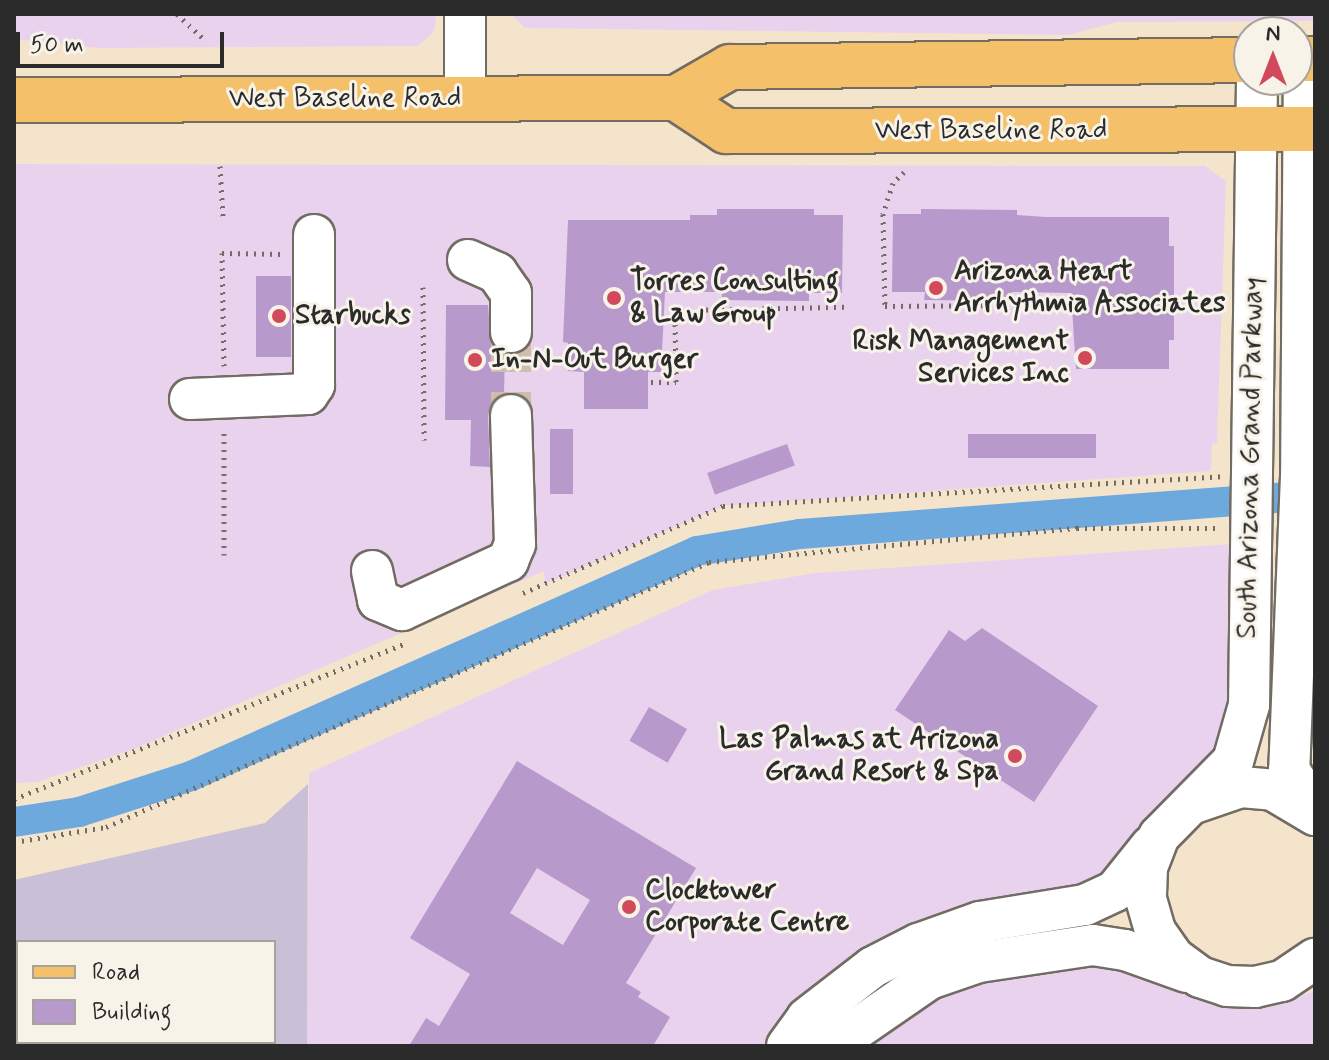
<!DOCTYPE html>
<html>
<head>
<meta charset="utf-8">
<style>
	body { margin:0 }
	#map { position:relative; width:1329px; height:1060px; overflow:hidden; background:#f5e4cc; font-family:Mynerve,sans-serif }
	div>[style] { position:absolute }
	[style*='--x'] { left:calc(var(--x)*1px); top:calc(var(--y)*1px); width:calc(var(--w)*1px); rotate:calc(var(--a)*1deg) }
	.built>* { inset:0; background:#e9d2ee }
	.industrial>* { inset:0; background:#c9bfd7 }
	.canal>* { height:30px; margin:-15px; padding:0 15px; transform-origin:15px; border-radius:15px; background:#6ea9de }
	.building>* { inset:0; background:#b799cb; transform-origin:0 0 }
	.minor-tunnel>* { height:40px; margin-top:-20px; transform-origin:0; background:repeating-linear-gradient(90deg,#cdbfac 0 40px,transparent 0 60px) }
	.path>* { height:5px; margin-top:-2.5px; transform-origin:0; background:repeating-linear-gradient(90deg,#726c63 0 2px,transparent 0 8px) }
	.roads { filter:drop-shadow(2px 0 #726c63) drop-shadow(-2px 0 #726c63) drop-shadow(0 2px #726c63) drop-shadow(0 -2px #726c63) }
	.minor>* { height:40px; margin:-20px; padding:0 20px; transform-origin:20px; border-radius:20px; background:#fff }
	.major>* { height:44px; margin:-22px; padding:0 22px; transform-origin:22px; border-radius:22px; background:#f4c16a }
	.dots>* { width:22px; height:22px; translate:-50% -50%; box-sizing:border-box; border:4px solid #f7f3e8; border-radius:50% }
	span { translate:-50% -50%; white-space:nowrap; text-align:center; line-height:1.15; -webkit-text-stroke:6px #f7f3e8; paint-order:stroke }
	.street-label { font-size:28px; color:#2b2b2b }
	.poi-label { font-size:28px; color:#2b2b2b; font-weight:700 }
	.left { translate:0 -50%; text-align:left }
	.right { translate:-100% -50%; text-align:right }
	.frame { position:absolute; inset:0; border:16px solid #2b2b2b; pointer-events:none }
	.legend { position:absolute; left:16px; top:940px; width:260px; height:104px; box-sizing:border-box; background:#f7f3e8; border:2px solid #a5a39c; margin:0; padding:10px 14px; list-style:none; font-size:24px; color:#2b2b2b }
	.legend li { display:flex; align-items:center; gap:16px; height:40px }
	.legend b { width:40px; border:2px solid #a5a39c }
	.north { position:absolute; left:1233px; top:16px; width:80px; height:80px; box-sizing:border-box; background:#f7f3e8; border:2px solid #a5a39c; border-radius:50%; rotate:0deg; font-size:22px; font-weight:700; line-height:32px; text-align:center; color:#2b2b2b }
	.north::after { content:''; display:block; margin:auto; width:28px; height:36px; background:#d1495b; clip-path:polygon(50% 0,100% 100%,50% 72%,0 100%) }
	.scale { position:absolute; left:16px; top:32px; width:208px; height:36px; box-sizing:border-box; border:4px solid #2b2b2b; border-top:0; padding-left:10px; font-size:24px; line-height:28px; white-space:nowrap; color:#2b2b2b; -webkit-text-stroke:6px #f7f3e8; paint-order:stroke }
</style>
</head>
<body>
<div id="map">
	<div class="built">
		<i style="clip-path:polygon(14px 14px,435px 14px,436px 20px,433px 33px,418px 46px,98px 48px,14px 39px)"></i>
		<i style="clip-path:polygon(511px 14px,1315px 14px,1315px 21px,1117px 22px,1068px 35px,525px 28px)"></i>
		<i style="clip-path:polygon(14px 164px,1205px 166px,1226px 181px,1217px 443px,1212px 444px,1211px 471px,723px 506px,545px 584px,544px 571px,134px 749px,37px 782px,14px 783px)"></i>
		<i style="clip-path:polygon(1232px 544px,1231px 733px,1202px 776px,1159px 805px,1096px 889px,1018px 903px,776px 1046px,307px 1046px,309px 773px,713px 590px,816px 573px)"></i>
		<i style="clip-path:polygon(1097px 962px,1272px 1002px,1315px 992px,1315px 1046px,846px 1046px,885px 1014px,995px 975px)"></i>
	</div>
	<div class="industrial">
		<i style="clip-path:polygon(evenodd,308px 784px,307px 1046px,14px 1046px,14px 880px,265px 823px,308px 784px,18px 942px,274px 942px,274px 1042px,18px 1042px,18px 942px)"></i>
	</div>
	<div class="canal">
		<i style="--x:14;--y:822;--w:66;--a:-8.7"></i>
		<i style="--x:79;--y:812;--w:118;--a:-17.8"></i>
		<i style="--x:191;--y:776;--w:554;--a:-23.97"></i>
		<i style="--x:697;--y:551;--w:104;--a:-9.4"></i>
		<i style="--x:800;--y:534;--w:516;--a:-4.33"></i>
	</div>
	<div class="building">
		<i style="clip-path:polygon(717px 209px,814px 209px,814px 215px,843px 215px,842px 293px,809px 293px,809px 301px,722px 300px,722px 292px,665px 292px,661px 372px,648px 372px,648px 409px,584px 409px,584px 372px,568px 371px,568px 343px,563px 342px,568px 220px,690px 220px,690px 215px,717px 215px)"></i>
		<i style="clip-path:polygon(921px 209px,1017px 210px,1017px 215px,1046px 217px,1169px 217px,1169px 246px,1174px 246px,1174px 340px,1169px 340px,1169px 369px,1076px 369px,1071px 293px,1012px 292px,1012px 301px,924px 300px,925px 292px,892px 292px,893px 214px,921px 214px)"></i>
		<i style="left:256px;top:276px;width:35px;height:81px"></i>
		<i style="clip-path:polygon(446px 305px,488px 305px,491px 343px,505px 353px,504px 394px,491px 403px,488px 415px,490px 467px,470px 466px,471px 420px,445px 420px)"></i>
		<i style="left:550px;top:429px;width:23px;height:65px"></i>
		<i style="left:968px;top:434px;width:128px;height:24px"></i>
		<i style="left:787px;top:444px;width:23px;height:85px;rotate:70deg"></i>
		<i style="clip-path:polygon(982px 628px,1098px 706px,1034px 802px,895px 710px,949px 630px,965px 641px)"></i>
		<i style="left:649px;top:707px;width:44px;height:39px;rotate:30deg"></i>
		<i style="clip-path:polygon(evenodd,517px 761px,696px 868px,626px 983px,641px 992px,638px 997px,670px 1017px,653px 1046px,409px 1046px,426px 1018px,439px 1026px,470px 974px,410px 938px,517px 761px,537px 868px,590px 900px,563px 945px,510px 913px,537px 868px)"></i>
	</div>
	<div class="minor-tunnel">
		<i style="--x:511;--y:332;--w:83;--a:90"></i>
	</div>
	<div class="path">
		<i style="--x:177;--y:14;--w:37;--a:43"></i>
		<i style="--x:220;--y:166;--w:51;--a:86.6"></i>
		<i style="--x:904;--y:172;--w:16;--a:135"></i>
		<i style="--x:893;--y:183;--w:33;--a:108"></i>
		<i style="--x:883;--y:214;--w:92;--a:88.8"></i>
		<i style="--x:885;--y:306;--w:133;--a:-0.4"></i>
		<i style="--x:423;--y:287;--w:153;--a:89.6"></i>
		<i style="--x:224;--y:366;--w:113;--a:-91"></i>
		<i style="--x:222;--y:253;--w:61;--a:0.9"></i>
		<i style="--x:651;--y:382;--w:25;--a:0"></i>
		<i style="--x:676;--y:382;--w:62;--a:-90.9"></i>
		<i style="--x:675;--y:320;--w:12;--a:-55"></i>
		<i style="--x:682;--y:310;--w:163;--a:-1.1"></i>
		<i style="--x:224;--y:555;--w:127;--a:-90"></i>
		<i style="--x:523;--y:593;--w:218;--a:-23.5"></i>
		<i style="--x:723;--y:506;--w:500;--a:-3.4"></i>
		<i style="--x:14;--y:799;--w:419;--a:-21.7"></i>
		<i style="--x:14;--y:842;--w:93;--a:-9.3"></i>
		<i style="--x:106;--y:827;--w:659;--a:-23.72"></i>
		<i style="--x:709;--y:562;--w:370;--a:-5.3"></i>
		<i style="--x:1077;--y:528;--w:141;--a:0"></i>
	</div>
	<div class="roads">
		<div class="minor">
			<i style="--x:1304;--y:59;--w:417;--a:90.4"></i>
			<i style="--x:1301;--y:476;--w:294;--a:92.3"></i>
			<i style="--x:1289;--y:770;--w:47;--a:56.3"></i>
			<i style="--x:1257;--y:80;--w:625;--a:90.73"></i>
			<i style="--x:1249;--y:705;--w:58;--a:105.9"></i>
			<i style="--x:1233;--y:761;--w:105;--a:134.6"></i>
			<i style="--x:1159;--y:836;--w:33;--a:111"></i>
			<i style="--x:1147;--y:867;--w:32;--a:92"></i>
			<i style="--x:1146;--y:899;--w:33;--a:74"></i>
			<i style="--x:1155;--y:931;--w:33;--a:55"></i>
			<i style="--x:1174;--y:958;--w:32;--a:36"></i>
			<i style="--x:1200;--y:977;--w:28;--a:18"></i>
			<i style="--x:1227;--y:986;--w:28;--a:2"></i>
			<i style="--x:1255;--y:987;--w:28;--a:-13"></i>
			<i style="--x:1282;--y:981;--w:40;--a:-34"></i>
			<i style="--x:465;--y:98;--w:84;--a:-90"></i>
			<i style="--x:468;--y:260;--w:32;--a:24"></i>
			<i style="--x:497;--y:273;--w:24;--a:55"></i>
			<i style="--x:511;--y:293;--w:39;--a:90"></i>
			<i style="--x:190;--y:399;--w:118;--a:-2.4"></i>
			<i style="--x:308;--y:394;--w:11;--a:-56"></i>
			<i style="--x:314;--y:385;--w:150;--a:-90"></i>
			<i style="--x:372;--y:571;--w:30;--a:78"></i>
			<i style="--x:378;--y:600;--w:26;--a:23"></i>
			<i style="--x:402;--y:610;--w:117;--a:-24.8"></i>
			<i style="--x:508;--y:561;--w:18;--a:-68"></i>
			<i style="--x:515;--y:544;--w:129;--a:-91.8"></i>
			<i style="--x:1194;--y:803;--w:50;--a:-18.8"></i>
			<i style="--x:1241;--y:787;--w:32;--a:5"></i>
			<i style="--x:1273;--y:790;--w:49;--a:30.8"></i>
			<i style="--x:787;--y:1046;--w:34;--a:-54"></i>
			<i style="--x:807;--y:1018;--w:83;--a:-37.7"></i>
			<i style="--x:873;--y:967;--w:51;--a:-27.1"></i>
			<i style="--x:918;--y:944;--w:66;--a:-19.5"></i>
			<i style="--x:980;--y:922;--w:106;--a:-9.2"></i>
			<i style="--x:1085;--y:905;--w:33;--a:-25"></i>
			<i style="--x:1115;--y:891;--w:58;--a:-51.3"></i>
			<i style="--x:832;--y:1046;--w:118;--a:-34.6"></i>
			<i style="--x:929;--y:979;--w:53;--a:-18.8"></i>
			<i style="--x:979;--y:962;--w:115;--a:-8.5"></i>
			<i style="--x:1093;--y:945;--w:32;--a:9"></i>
			<i style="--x:1125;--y:950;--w:66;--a:19.5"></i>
		</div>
		<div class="major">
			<i style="--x:1297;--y:59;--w:18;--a:0"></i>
			<i style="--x:676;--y:98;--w:60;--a:33.4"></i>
			<i style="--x:726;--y:131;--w:589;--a:-0.19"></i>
			<i style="--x:14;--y:100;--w:662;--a:-0.17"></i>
			<i style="--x:676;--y:98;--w:62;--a:-29.9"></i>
			<i style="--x:730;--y:67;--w:519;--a:-0.77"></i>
		</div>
	</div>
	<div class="dots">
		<i style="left:936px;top:288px;background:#d1495b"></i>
		<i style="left:614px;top:298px;background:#d1495b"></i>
		<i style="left:279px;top:316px;background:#d1495b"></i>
		<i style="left:1085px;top:358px;background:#d1495b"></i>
		<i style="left:475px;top:360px;background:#d1495b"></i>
		<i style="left:1015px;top:756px;background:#d1495b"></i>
		<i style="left:629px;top:907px;background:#d1495b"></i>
	</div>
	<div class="street-label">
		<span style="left:345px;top:99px">West Baseline Road</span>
		<span style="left:991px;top:131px">West Baseline Road</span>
		<span style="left:1251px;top:458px;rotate:-89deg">South Arizona Grand Parkway</span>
	</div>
	<div class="poi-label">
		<span class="left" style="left:954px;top:288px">Arizona Heart<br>Arrhythmia Associates</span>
		<span class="left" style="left:630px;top:298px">Torres Consulting<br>&amp; Law Group</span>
		<span class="left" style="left:295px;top:316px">Starbucks</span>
		<span class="right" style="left:1069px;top:358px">Risk Management<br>Services Inc</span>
		<span class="left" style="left:491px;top:360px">In-N-Out Burger</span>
		<span class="right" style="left:999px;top:756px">Las Palmas at Arizona<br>Grand Resort &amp; Spa</span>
		<span class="left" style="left:645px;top:907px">Clocktower<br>Corporate Centre</span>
	</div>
	<div class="frame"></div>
	<ul class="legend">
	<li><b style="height:10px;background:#f4c16a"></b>Road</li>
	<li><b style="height:22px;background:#b799cb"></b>Building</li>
	</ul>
	<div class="north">N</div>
	<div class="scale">50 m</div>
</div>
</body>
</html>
